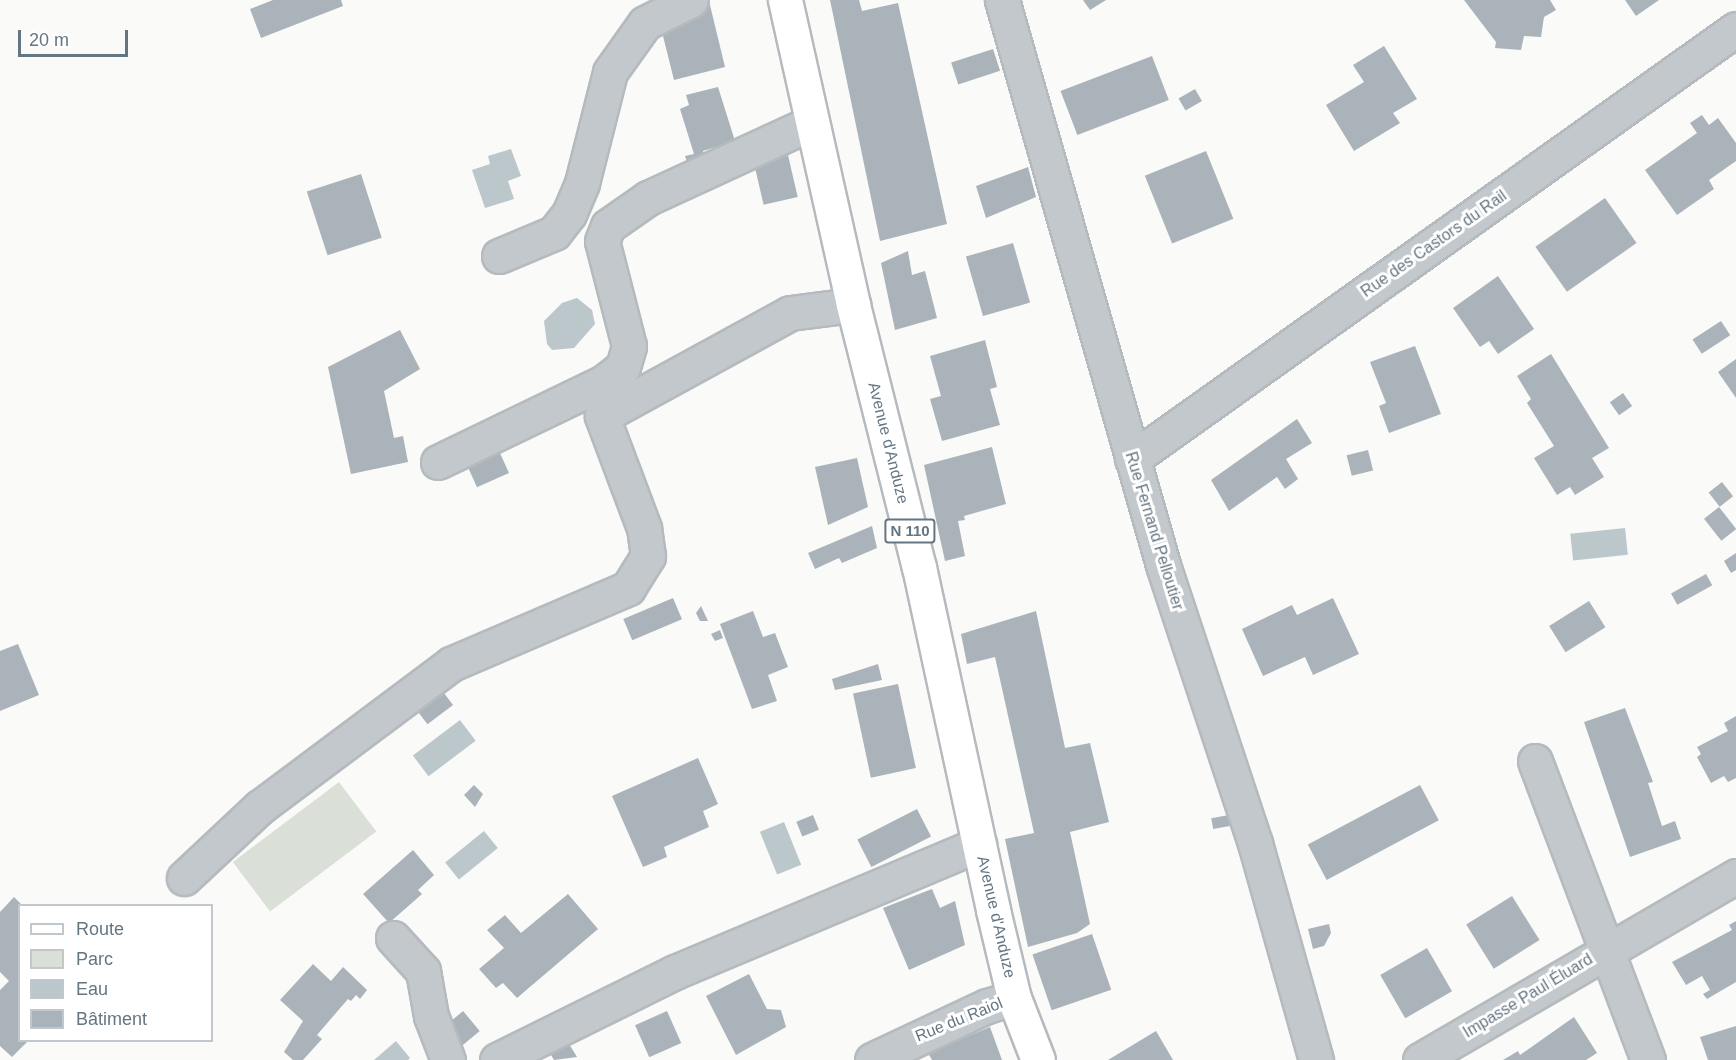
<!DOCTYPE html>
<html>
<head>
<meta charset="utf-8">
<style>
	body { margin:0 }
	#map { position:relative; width:1736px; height:1060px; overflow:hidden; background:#fafaf8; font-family:Arial,sans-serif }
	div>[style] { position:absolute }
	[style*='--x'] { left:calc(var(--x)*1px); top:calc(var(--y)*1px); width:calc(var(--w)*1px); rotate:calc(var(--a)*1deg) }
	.green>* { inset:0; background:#dadfd7; transform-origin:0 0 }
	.water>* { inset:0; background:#bbc7cb; transform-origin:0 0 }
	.building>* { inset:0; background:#aab3b9; transform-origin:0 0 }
	.roads { filter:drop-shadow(2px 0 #b5babe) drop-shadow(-2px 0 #b5babe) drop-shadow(0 2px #b5babe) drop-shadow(0 -2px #b5babe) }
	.minor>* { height:33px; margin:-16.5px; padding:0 16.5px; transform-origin:16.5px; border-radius:16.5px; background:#c3c8cc }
	.major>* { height:33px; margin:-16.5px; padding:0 16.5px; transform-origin:16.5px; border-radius:16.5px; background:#fff }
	span { translate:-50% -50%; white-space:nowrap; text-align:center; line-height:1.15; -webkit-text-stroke:6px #fff; paint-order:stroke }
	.shield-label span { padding:2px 4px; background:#fff; border:2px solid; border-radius:4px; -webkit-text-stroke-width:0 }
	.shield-label { font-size:15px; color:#657683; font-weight:700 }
	.street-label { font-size:16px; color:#657683 }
	.legend { position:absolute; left:18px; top:904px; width:195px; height:138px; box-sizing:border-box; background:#fff; border:2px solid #c1c8cd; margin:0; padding:8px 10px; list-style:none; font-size:18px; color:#657683 }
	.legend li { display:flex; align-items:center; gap:12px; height:30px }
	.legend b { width:30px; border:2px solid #c1c8cd }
	.scale { position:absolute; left:18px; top:30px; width:110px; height:27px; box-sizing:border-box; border:3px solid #657683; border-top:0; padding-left:8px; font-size:18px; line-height:21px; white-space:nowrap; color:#657683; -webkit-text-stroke:4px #fff; paint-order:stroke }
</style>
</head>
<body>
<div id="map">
	<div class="green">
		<i style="left:339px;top:782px;width:62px;height:133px;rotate:53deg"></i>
	</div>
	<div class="water">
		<i style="clip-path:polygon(511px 149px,521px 176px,508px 181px,514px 199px,485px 208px,472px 170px,490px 164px,488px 156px)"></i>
		<i style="clip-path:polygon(577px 298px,592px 310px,595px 324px,574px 348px,552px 350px,547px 344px,544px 321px,562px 303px)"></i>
		<i style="left:1625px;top:528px;width:27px;height:55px;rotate:84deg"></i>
		<i style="left:460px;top:720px;width:26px;height:59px;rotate:53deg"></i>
		<i style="left:784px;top:822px;width:46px;height:26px;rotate:68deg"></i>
		<i style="left:484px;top:831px;width:22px;height:50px;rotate:51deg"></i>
		<i style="clip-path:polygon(396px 1041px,410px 1058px,408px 1060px,374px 1060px)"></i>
	</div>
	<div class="building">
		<i style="clip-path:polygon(273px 0,341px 0,343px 6px,261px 38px,250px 9px)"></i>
		<i style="clip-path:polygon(830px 0,859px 0,862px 11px,898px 3px,947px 224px,880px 241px)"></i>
		<i style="clip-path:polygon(1083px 0,1106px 0,1090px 10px)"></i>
		<i style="clip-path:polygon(1464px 0,1550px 0,1556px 10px,1544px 17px,1541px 37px,1524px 36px,1521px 50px,1495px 48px,1496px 42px)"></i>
		<i style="clip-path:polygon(1625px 0,1659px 0,1636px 16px)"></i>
		<i style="clip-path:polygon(709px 1px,725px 67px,674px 80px,660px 24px)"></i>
		<i style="clip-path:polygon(1384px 46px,1417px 99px,1393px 113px,1400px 123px,1354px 151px,1326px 105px,1364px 82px,1353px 65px)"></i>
		<i style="left:993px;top:49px;width:23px;height:44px;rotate:72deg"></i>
		<i style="left:1152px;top:56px;width:47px;height:98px;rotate:69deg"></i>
		<i style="clip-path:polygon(718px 87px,735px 141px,703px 151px,705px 159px,688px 165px,685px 156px,694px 154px,680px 109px,689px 105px,686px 95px)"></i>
		<i style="left:1195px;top:89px;width:14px;height:19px;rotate:60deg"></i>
		<i style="clip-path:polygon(1702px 115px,1709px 125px,1718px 118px,1736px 143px,1736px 161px,1709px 180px,1714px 189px,1677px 215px,1645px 170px,1697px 133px,1690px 123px)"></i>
		<i style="left:1206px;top:151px;width:73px;height:66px;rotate:68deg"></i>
		<i style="left:788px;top:155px;width:43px;height:35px;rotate:77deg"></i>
		<i style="clip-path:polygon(1028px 167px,1036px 197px,986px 218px,976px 186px)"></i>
		<i style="left:361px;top:174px;width:67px;height:57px;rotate:72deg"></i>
		<i style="left:1605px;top:198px;width:55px;height:85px;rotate:55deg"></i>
		<i style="left:1013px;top:243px;width:62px;height:49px;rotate:74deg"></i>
		<i style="clip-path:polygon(908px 251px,912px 275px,925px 271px,937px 318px,895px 330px,881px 263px)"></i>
		<i style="clip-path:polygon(1498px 276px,1534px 329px,1498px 354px,1489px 341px,1480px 347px,1453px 308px)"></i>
		<i style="left:1721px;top:321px;width:17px;height:34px;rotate:57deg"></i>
		<i style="clip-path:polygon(400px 330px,420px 369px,384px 391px,394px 438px,403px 436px,408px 462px,351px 474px,328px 367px)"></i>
		<i style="clip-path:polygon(985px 340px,997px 387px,990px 389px,1000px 425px,942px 441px,930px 399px,941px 396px,930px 356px)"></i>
		<i style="clip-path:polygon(1415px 346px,1441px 414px,1389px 433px,1379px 406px,1386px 403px,1370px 362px)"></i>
		<i style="clip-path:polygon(1551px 354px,1609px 448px,1592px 458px,1604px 477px,1575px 495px,1570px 487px,1557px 495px,1534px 458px,1554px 446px,1527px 403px,1531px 399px,1517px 376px)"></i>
		<i style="clip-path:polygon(1736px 359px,1736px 398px,1718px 372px)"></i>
		<i style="left:1623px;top:393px;width:16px;height:16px;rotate:55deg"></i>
		<i style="clip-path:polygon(1297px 419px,1312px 443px,1286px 459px,1298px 479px,1285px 489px,1277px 477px,1229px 511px,1211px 480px)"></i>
		<i style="clip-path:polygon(992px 447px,1006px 504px,964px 516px,965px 520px,958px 521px,965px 556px,945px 561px,924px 465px)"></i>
		<i style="left:1368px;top:450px;width:21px;height:22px;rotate:76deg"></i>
		<i style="left:500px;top:453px;width:22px;height:35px;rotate:66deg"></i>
		<i style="clip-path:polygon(857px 458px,868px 507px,828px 525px,815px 467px)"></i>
		<i style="left:1722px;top:482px;width:18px;height:17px;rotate:52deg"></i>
		<i style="left:1719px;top:507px;width:28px;height:19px;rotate:52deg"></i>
		<i style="clip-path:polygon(872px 526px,877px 548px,842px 563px,839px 558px,815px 569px,808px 553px)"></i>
		<i style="clip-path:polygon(1736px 553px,1736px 570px,1731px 573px,1724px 561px)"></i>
		<i style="left:1706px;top:574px;width:13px;height:40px;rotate:61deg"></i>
		<i style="left:673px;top:598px;width:23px;height:54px;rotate:67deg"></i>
		<i style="clip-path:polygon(1333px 598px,1359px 654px,1313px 675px,1305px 657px,1263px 676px,1242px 629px,1292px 605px,1297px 615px)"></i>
		<i style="left:1589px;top:601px;width:31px;height:47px;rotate:58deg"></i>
		<i style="clip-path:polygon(701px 606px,708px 621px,700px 621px,696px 613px)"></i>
		<i style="clip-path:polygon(753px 611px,763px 637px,775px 633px,788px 667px,768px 675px,777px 701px,752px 709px,720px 624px)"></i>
		<i style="clip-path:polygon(1036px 611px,1065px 748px,1090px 743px,1109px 822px,1070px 832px,1090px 924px,1077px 933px,1028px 947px,1005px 839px,1034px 833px,995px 657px,967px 664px,961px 634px)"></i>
		<i style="clip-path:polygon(720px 630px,723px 638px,715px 641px,711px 634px)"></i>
		<i style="clip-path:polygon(18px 644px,39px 695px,0 711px,0 651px)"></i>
		<i style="clip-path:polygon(878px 664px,882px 680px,835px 690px,832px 679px)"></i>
		<i style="left:898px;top:684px;width:86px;height:46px;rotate:78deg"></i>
		<i style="left:444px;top:693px;width:15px;height:32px;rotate:53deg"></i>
		<i style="clip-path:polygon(1625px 708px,1653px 782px,1648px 783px,1662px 826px,1675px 821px,1681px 839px,1630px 857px,1584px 722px)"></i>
		<i style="clip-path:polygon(1736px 716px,1736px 778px,1728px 782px,1724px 776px,1711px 783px,1697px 757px,1701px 754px,1697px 747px,1728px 731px,1724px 723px)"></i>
		<i style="clip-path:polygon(698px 758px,718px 804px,703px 811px,709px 827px,664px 847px,667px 857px,643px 867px,612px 796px)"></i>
		<i style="clip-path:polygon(474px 785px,483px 794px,475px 807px,464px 795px)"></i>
		<i style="left:1420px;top:785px;width:40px;height:127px;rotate:62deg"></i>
		<i style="left:917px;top:809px;width:31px;height:67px;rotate:63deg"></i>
		<i style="left:813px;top:815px;width:16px;height:18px;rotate:68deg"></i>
		<i style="left:1229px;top:815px;width:11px;height:18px;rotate:80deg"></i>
		<i style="clip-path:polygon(413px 850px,434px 875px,418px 890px,422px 894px,389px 923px,363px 894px)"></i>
		<i style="clip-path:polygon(932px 889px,940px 908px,955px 901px,965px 945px,909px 970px,883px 908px)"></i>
		<i style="clip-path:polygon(568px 894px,598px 929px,517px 998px,503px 983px,496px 988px,479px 969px,504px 948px,487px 930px,505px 915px,521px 933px)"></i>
		<i style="left:1512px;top:896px;width:52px;height:54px;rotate:58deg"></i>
		<i style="clip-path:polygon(14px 897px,23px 906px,20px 906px,20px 1041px,28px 1041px,12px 1057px,0 1046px,0 990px,9px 981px,0 972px,0 912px)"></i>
		<i style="clip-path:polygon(1736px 921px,1736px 982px,1707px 999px,1703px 994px,1710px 990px,1702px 976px,1686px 985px,1672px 962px,1732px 930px,1729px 925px)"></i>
		<i style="clip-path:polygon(1329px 924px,1331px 933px,1324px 946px,1313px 949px,1308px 929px)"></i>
		<i style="left:1092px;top:934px;width:59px;height:63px;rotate:71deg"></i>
		<i style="left:1427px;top:948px;width:50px;height:54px;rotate:60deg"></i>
		<i style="clip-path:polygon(313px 964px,331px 981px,343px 967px,367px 990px,360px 999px,356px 995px,351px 1001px,348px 999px,317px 1035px,322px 1039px,303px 1060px,293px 1060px,284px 1052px,303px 1021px,280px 1000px)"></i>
		<i style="clip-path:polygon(749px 974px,767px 1009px,781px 1010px,786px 1027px,736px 1055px,706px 996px)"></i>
		<i style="left:463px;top:1011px;width:26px;height:29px;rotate:50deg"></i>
		<i style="left:667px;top:1011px;width:35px;height:35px;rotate:66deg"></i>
		<i style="clip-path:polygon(1574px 1017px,1597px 1053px,1586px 1060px,1503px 1060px,1518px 1051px,1520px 1055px)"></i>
		<i style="clip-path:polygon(1736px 1026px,1736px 1060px,1708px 1060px,1700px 1037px)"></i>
		<i style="clip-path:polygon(990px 1027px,1002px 1060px,932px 1060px,928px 1053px)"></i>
		<i style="clip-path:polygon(1156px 1031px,1173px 1060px,1108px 1060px,1146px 1037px)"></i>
		<i style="clip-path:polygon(569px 1044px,577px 1057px,554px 1060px,551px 1055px)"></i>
	</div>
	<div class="roads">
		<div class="minor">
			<i style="--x:1002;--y:0;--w:587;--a:74.09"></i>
			<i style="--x:1163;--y:565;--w:293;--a:71.7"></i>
			<i style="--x:1255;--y:843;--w:225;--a:74.3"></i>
			<i style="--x:499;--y:256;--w:60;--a:-22.7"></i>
			<i style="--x:554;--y:233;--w:24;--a:-52"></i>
			<i style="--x:569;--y:214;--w:34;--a:-67"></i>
			<i style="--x:582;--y:183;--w:114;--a:-75.8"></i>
			<i style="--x:610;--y:72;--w:60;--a:-54.5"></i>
			<i style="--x:645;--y:23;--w:51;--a:-26.6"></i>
			<i style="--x:1132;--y:459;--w:741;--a:-35.45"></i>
			<i style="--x:438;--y:462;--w:184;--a:-25.7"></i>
			<i style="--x:604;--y:382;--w:24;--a:-38"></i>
			<i style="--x:623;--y:367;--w:22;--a:-74"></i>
			<i style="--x:629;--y:346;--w:108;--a:-104.4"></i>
			<i style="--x:602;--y:241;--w:16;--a:-68"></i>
			<i style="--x:608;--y:226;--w:49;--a:-35"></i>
			<i style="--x:648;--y:198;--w:179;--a:-24.7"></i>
			<i style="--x:1535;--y:761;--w:320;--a:69.3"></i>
			<i style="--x:184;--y:878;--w:104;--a:-43.1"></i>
			<i style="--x:260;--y:807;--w:239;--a:-36.8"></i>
			<i style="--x:451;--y:664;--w:193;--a:-23.2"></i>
			<i style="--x:628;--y:588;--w:38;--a:-58"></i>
			<i style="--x:648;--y:556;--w:28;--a:-98"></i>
			<i style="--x:644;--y:528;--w:120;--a:-110.6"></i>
			<i style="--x:602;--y:416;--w:214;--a:-28.7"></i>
			<i style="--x:790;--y:313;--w:64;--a:-7.2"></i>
			<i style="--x:393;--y:938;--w:45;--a:47.7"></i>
			<i style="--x:423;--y:971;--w:46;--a:79.9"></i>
			<i style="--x:431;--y:1016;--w:47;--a:68.9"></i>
			<i style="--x:497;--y:1060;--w:199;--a:-26.3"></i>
			<i style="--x:675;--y:972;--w:330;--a:-22.8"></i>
			<i style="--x:872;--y:1060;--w:127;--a:-25.2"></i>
			<i style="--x:987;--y:1006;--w:28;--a:-17"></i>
			<i style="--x:1420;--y:1060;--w:366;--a:-30.2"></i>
		</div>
		<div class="major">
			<i style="--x:785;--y:0;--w:312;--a:77.4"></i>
			<i style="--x:853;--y:305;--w:270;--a:75.9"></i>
			<i style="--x:919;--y:567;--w:351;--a:77.8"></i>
			<i style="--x:993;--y:910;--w:90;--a:76.6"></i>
			<i style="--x:1014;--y:998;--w:66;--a:68.8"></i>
		</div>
	</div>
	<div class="shield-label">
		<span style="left:910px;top:531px">N 110</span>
	</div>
	<div class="street-label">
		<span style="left:1434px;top:244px;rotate:-35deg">Rue des Castors du Rail</span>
		<span style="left:888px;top:443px;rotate:76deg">Avenue d'Anduze</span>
		<span style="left:1154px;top:531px;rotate:73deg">Rue Fernand Pelloutier</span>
		<span style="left:996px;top:917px;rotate:77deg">Avenue d'Anduze</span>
		<span style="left:1528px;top:996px;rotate:-31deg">Impasse Paul Éluard</span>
		<span style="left:959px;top:1020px;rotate:-22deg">Rue du Raiol</span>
	</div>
	<ul class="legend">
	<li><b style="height:8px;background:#fff"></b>Route</li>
	<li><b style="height:16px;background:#dadfd7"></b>Parc</li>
	<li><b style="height:16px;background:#bbc7cb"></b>Eau</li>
	<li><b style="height:16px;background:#aab3b9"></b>Bâtiment</li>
	</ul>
	<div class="scale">20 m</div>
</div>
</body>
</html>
